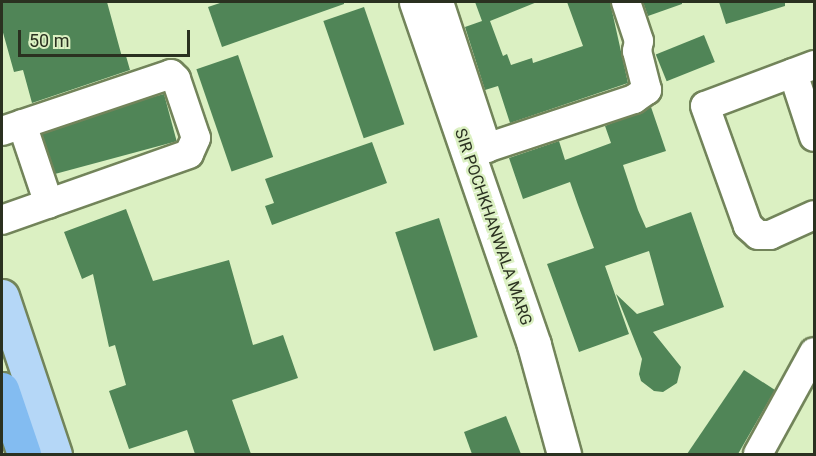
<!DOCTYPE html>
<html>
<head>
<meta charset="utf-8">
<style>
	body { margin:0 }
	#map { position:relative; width:816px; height:456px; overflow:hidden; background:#dbf0c2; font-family:Roboto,sans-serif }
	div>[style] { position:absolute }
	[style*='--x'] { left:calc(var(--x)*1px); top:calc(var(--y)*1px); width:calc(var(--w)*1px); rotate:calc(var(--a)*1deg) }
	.building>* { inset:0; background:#508557; transform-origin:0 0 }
	.roads { filter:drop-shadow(2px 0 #72845a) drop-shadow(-2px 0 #72845a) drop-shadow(0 2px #72845a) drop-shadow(0 -2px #72845a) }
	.minor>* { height:28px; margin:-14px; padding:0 14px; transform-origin:14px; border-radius:14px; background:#fff }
	.tertiary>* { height:33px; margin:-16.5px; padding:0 16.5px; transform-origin:16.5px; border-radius:16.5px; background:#fff }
	.primary>* { height:33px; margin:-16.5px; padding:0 16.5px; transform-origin:16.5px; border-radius:16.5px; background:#b5d7f7 }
	.motorway>* { height:33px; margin:-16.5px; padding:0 16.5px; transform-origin:16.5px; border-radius:16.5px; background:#83bcf1 }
	span { translate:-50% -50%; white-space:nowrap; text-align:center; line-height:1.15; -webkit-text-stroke:5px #dbf0c2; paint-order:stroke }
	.street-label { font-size:16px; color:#2a3120 }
	.frame { position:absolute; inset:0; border:3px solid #2a3120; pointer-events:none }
	.scale { position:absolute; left:18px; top:30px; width:172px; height:27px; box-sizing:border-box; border:3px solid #2a3120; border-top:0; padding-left:8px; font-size:18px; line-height:21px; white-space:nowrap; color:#2a3120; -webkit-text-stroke:4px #dbf0c2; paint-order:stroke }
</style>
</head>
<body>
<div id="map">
	<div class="building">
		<i style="clip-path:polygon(2px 2px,107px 2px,122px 57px,126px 56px,130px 70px,32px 103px,23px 70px,14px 72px,2px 29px)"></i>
		<i style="clip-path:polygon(223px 2px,344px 2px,344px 4px,222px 47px,208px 7px)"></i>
		<i style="clip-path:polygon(475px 2px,537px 2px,490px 21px,503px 56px,507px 54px,511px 65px,532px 58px,533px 63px,583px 46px,567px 2px,610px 2px,628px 83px,510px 123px,498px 86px,485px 90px,465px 27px,482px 21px)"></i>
		<i style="clip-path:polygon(643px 2px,682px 2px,682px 4px,648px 16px)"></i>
		<i style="clip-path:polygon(719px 2px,785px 2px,785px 6px,726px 24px)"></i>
		<i style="left:364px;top:7px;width:124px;height:43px;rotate:71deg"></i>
		<i style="left:704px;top:35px;width:29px;height:52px;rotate:68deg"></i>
		<i style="left:238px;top:55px;width:108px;height:44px;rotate:71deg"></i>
		<i style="left:164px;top:94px;width:49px;height:128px;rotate:75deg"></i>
		<i style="clip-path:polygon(651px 107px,666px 151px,623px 165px,638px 210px,646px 228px,691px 212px,724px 307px,653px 332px,681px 367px,677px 383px,663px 392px,654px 391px,641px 381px,639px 374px,642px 359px,616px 294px,637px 314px,664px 305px,649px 251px,605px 266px,629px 334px,579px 352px,547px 264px,594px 248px,578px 205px,570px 182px,523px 199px,509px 158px,559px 141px,565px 160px,611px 143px,605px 126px)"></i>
		<i style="clip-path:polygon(372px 142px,387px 183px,272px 225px,265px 206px,274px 203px,265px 179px)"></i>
		<i style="clip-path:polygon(126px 209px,153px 281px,229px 260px,253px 345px,283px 335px,298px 378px,232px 400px,251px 454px,195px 454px,187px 430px,129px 449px,109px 391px,126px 385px,115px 345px,109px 347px,93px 274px,82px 279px,64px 232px)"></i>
		<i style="left:439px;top:218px;width:125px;height:46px;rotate:72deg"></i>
		<i style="clip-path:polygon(744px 370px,775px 390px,738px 454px,687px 454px)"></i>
		<i style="clip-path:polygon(506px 416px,521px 454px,472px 454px,464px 432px)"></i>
	</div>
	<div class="roads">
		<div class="minor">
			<i style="--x:439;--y:2;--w:154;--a:71.8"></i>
			<i style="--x:814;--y:65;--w:116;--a:159.4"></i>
			<i style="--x:705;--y:106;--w:127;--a:70.3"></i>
			<i style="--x:748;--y:226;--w:13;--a:42"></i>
			<i style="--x:758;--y:235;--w:12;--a:0"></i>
			<i style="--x:770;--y:235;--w:48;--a:-24.4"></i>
			<i style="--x:793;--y:73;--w:67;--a:71.8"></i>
			<i style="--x:22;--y:124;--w:84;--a:71.4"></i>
			<i style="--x:2;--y:131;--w:178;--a:-18.6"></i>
			<i style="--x:171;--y:74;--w:7;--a:45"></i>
			<i style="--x:176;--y:79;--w:62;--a:71.3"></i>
			<i style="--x:196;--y:138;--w:17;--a:114"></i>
			<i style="--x:189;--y:154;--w:198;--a:160.6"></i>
			<i style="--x:468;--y:154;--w:175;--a:-18.3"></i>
			<i style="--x:634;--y:99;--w:16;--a:-35"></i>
			<i style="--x:647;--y:90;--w:40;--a:-104.4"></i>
			<i style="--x:637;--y:51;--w:10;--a:-79"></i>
			<i style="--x:639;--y:41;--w:41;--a:-108.4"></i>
			<i style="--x:758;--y:454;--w:116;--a:-61.2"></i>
		</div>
		<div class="tertiary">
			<i style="--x:416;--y:2;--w:363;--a:71"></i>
			<i style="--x:534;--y:345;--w:113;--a:74.6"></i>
		</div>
		<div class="primary">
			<i style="--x:2;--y:296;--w:167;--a:71.5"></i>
		</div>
		<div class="motorway">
			<i style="--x:2;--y:389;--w:69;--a:71.3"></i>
		</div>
	</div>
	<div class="street-label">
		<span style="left:493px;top:227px;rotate:71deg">SIR POCHKHANWALA MARG</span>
	</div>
	<div class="frame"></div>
	<div class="scale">50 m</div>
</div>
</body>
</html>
